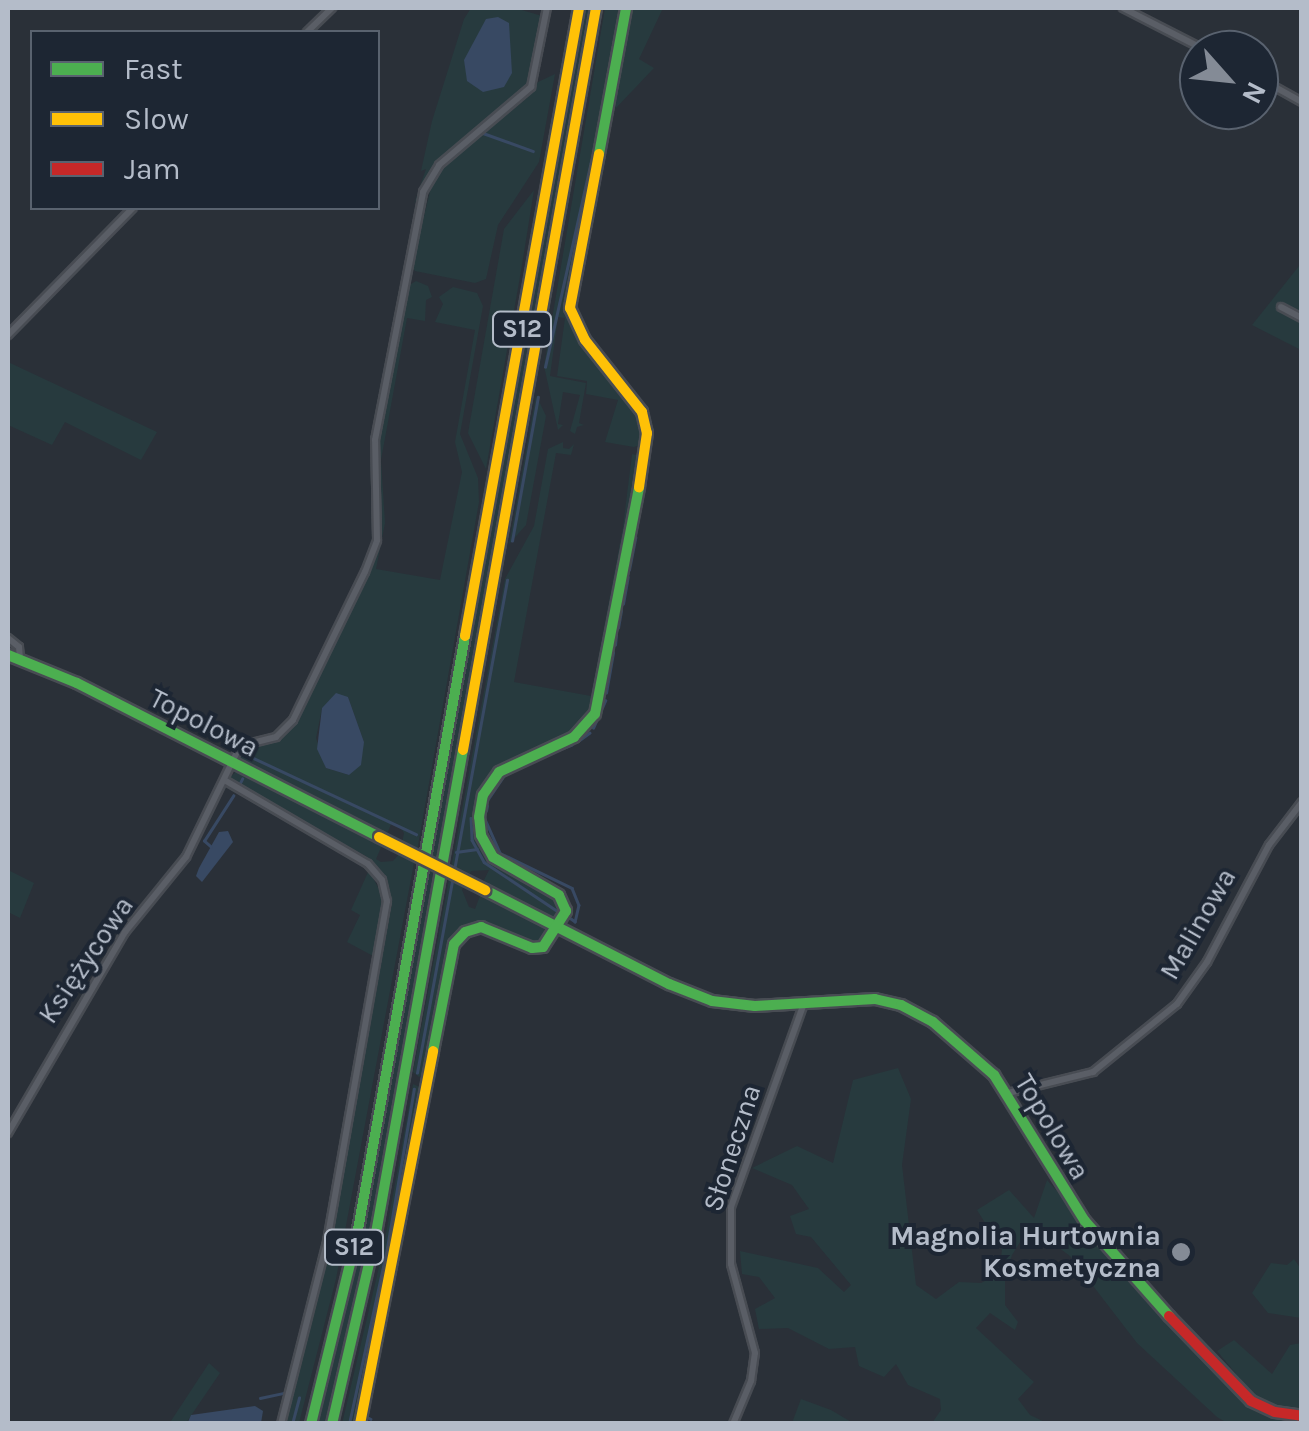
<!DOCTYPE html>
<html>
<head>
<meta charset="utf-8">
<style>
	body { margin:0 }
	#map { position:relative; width:1309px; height:1431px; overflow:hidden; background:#2a3038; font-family:Karla,sans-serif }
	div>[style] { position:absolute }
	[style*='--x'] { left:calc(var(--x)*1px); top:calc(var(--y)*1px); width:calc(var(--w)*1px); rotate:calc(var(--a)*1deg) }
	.green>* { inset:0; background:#273a3e }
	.water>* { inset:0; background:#384963 }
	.stream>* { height:2.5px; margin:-1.25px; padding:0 1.25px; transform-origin:1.25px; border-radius:1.25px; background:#384963 }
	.roads { filter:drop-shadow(2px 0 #484c53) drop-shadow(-2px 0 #484c53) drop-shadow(0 2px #484c53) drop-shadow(0 -2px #484c53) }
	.street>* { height:6px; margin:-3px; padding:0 3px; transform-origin:3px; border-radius:3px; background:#5a5e66 }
	.fast>* { height:10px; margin:-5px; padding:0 5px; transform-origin:5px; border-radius:5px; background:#4caf50 }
	.slow>* { height:10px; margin:-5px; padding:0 5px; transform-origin:5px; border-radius:5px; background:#ffc107 }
	.jam>* { height:10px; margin:-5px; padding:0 5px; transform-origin:5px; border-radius:5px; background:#c62828 }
	.bridges { filter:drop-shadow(2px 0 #484c53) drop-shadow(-2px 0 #484c53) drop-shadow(0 2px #484c53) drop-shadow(0 -2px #484c53) }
	.slow-bridge>* { height:10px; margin:-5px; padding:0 5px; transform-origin:5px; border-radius:5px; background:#ffc107 }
	.dots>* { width:28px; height:28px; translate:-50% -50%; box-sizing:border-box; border:5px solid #1d2633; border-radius:50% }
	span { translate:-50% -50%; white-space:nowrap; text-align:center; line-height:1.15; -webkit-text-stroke:8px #1d2633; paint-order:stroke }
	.shield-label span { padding:2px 8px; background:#1d2633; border:2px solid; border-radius:8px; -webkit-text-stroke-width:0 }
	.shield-label { font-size:25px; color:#b4bcc9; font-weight:700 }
	.street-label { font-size:28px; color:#b4bcc9 }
	.poi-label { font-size:28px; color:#b4bcc9; font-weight:700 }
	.right { translate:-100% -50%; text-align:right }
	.frame { position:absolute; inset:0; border:10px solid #b4bcc9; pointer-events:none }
	.legend { position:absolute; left:30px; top:30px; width:350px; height:180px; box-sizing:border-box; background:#1d2633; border:2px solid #59626f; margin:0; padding:12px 18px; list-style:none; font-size:30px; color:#b4bcc9 }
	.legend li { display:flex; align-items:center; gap:20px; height:50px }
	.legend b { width:50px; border:2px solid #59626f }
	.north { position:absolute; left:1179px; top:30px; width:100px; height:100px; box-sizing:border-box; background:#1d2633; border:2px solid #59626f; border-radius:50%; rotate:117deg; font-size:28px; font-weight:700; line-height:40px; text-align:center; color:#b4bcc9 }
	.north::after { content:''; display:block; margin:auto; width:35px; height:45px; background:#848b96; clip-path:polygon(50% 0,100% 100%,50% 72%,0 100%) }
</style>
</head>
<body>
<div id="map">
	<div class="green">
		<i style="clip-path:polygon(515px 8px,542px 16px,536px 69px,527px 88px,438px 162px,414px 204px,426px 169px,421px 171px,432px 121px,464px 19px,471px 8px)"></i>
		<i style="clip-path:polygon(584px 8px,590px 8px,370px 1232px,326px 1423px,317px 1424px,365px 1230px)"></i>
		<i style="clip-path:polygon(605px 8px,622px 8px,568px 306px,580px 338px,637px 410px,644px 427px,642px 444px,634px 447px,605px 442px,618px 400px,586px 394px,587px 381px,557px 376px,565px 318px,558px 317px,550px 376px,586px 383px,579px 423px,584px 425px,577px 427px,575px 434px,570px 431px,580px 395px,563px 392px,558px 424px,563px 425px,558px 430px,544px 366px)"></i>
		<i style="clip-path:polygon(629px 8px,663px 8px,639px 59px,654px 68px,616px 108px,613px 101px,619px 90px,615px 89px)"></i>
		<i style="clip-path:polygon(555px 74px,539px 162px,498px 225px,486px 279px,475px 283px,415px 271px,412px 266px,434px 175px,527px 98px,538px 82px)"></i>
		<i style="clip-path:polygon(534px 190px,521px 271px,486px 469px,468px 433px,504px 229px)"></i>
		<i style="clip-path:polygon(1299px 266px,1301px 268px,1301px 350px,1252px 325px)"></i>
		<i style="clip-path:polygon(evenodd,416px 281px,428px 286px,432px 297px,426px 300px,425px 321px,407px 318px,381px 460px,385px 523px,376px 569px,440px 580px,462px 472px,455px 442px,475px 330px,435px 322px,443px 304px,439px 297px,453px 287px,477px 293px,483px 306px,460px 434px,478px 478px,479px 502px,417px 851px,402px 843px,404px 833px,398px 824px,392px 822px,386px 836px,240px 761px,239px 757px,248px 748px,278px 741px,292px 727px,371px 566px,377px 549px,376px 459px,408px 286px,416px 281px,348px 697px,364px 742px,349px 775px,326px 768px,316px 738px,322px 708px,348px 697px)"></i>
		<i style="clip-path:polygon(8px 362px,157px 432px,141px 460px,65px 422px,52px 445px,8px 425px)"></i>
		<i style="clip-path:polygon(536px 395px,546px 416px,526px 525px,509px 544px)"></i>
		<i style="clip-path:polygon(563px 442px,563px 448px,569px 449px,574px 444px,571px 455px,556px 453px,514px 682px,591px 696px,623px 527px,632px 454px,636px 455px,640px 460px,596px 701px,590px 715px,572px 733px,499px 765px,482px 786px,476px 810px,476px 829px,492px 861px,558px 899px,562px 906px,559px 916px,546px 918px,482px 884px,489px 870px,471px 871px,462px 890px,469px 907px,475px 909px,480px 896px,544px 927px,545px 940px,530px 943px,478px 923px,456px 933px,447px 947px,424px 1074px,419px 1077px,413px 1072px,505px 579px,534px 526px,548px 449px)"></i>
		<i style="clip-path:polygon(238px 770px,382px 845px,376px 859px,381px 862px,393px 861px,399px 854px,414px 863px,336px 1279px,299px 1423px,286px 1423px,329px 1254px,392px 903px,385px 876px,366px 856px,239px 787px,230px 777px)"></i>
		<i style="clip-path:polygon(8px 870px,34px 883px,20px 918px,8px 912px)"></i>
		<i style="clip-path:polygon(369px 870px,384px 899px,375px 957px,347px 942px,360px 915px,351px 910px)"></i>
		<i style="clip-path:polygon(898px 1068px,911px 1099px,902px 1165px,916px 1285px,936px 1299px,959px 1282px,981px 1283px,999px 1274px,1002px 1250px,977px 1210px,1009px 1190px,1034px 1218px,1047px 1180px,1240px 1397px,1255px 1410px,1301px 1423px,1227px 1423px,1217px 1417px,1137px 1343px,1070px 1256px,1036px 1231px,1025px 1234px,1012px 1255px,1005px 1278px,1005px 1305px,1018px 1322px,1015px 1330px,990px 1313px,976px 1328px,1034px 1382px,1018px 1399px,1030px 1415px,1047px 1423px,932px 1423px,941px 1410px,940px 1399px,908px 1385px,896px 1364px,884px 1377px,859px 1366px,855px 1347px,829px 1349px,788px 1328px,759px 1329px,755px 1309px,775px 1298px,759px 1277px,742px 1274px,740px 1251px,818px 1268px,844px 1292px,851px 1285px,811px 1237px,796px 1234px,790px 1216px,809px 1209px,792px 1185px,752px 1168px,797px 1146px,833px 1163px,853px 1080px)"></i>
		<i style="clip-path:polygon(413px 1084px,422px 1088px,357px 1423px,342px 1424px,383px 1250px)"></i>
		<i style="clip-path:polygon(1294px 1259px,1301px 1269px,1301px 1318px,1268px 1313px,1252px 1293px,1271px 1263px,1287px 1265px)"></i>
		<i style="clip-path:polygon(1234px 1340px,1272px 1374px,1290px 1345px,1301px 1343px,1301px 1412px,1270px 1408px,1252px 1393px,1217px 1351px)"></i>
		<i style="clip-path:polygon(209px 1363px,220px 1373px,186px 1423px,169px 1424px)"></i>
		<i style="clip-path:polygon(801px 1399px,831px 1410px,853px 1423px,792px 1423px)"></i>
	</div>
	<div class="water">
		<i style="clip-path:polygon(498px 17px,509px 23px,512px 73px,504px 87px,483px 92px,467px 81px,464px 60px,486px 19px)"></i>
		<i style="clip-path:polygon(336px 693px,348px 697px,364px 742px,361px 765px,349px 775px,326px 768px,317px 749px,322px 708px)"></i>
		<i style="clip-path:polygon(228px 831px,233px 842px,202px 882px,196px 876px,199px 868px,219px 832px)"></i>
		<i style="clip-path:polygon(255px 1406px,263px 1411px,261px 1423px,188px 1422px,191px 1415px)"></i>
	</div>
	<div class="stream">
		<i style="--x:483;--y:133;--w:53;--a:19.8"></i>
		<i style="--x:545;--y:367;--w:210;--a:-77.4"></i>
		<i style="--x:512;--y:541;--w:146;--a:-79.8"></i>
		<i style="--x:629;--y:570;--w:33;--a:-79"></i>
		<i style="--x:623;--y:604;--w:27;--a:-80"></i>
		<i style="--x:618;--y:628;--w:17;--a:-80"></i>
		<i style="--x:615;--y:645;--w:10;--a:-84"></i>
		<i style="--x:606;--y:693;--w:41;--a:-80.1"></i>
		<i style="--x:593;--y:728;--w:30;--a:-66"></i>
		<i style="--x:578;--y:741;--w:14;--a:-36"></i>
		<i style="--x:551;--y:753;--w:22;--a:-22"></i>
		<i style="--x:245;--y:754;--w:189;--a:25.1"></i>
		<i style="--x:239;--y:785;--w:7;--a:-63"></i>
		<i style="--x:488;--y:799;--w:30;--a:-56"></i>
		<i style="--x:486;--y:811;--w:5;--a:-79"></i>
		<i style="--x:471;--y:818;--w:22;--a:87"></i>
		<i style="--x:472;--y:840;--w:25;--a:61"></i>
		<i style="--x:484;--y:862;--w:90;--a:33.7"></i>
		<i style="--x:485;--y:819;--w:37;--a:66"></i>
		<i style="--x:500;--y:853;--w:80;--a:25.9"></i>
		<i style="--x:572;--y:888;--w:18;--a:68"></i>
		<i style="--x:579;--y:905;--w:17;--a:103"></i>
		<i style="--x:575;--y:922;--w:11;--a:-146"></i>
		<i style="--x:211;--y:847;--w:9;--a:-139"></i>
		<i style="--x:204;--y:841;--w:54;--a:-57.2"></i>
		<i style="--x:456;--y:852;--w:21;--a:-8"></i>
		<i style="--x:417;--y:1073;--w:501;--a:-79.65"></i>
		<i style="--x:260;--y:1398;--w:24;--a:-12"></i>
		<i style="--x:367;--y:1417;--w:4;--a:27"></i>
		<i style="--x:292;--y:1424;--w:27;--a:-75"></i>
		<i style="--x:349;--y:1424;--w:180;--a:-77.8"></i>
		<i style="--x:387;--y:1248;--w:161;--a:-80.4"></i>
	</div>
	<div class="roads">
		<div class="street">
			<i style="--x:1123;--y:8;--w:92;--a:27.1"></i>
			<i style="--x:307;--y:32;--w:35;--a:-44"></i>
			<i style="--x:1259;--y:78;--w:49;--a:29.2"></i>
			<i style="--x:1281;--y:307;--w:24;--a:28"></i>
			<i style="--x:8;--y:335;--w:178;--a:-45.5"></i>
			<i style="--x:8;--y:638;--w:14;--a:39"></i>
			<i style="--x:19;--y:647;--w:11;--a:85"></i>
			<i style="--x:226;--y:781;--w:164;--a:30.3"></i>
			<i style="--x:368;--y:864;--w:21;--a:49"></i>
			<i style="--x:382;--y:880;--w:22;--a:77"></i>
			<i style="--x:387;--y:901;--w:350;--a:100"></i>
			<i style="--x:326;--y:1246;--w:184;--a:104.2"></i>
			<i style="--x:1008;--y:1093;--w:88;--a:-13.9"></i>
			<i style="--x:1093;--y:1072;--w:108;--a:-39"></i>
			<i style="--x:1177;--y:1004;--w:52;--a:-54.5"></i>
			<i style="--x:1207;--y:962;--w:132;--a:-62.1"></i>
			<i style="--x:1269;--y:845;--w:54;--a:-52.5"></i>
			<i style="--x:8;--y:1133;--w:233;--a:-59.8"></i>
			<i style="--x:125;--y:932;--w:97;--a:-50.9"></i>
			<i style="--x:186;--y:857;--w:117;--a:-64.1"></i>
			<i style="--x:237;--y:752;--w:14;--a:-36"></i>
			<i style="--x:248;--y:744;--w:29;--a:-14"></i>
			<i style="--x:276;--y:737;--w:24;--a:-45"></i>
			<i style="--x:293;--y:720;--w:165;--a:-64.1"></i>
			<i style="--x:365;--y:572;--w:34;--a:-69"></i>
			<i style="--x:377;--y:540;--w:100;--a:-91.1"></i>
			<i style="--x:375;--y:440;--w:253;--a:-79"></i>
			<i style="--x:423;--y:192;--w:31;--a:-59"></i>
			<i style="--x:439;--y:165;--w:121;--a:-40.3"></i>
			<i style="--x:531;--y:87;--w:81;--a:-78.6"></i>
			<i style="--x:733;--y:1424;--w:47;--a:-67.3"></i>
			<i style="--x:751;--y:1381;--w:28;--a:-82"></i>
			<i style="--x:755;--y:1353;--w:92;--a:-105.1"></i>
			<i style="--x:731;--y:1264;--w:57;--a:-90"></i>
			<i style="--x:731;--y:1207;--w:217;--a:-70.3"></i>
		</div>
		<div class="fast">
			<i style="--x:599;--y:154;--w:148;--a:-79.5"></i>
			<i style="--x:8;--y:655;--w:74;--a:22.1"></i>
			<i style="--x:77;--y:683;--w:339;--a:27"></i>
			<i style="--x:485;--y:890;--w:207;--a:27.1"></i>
			<i style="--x:669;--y:984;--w:46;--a:21.6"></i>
			<i style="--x:712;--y:1001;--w:43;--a:6.6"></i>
			<i style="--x:755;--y:1006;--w:120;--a:-3.3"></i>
			<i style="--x:875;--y:999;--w:27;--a:13"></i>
			<i style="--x:901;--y:1005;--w:36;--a:28"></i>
			<i style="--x:933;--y:1022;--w:81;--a:41"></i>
			<i style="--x:994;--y:1075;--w:172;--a:58.1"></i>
			<i style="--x:1085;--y:1221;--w:127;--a:48.5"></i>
			<i style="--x:433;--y:1051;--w:109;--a:-78.9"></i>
			<i style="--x:454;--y:944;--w:16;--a:-47"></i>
			<i style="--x:465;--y:932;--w:17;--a:-17"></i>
			<i style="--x:481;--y:927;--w:55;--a:22.4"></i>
			<i style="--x:532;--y:948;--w:11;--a:-5"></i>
			<i style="--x:543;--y:947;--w:43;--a:-57.4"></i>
			<i style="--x:566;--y:911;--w:17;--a:-114"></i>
			<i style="--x:559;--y:895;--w:76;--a:-150.1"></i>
			<i style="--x:493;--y:857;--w:25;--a:-119"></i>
			<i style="--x:481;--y:835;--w:18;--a:-96"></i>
			<i style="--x:479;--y:817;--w:22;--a:-80"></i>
			<i style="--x:483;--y:795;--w:28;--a:-55"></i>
			<i style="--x:499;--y:772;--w:83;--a:-25"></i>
			<i style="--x:574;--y:737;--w:31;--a:-48"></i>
			<i style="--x:595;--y:714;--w:231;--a:-79"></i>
			<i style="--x:311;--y:1424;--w:195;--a:-76.3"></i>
			<i style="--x:357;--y:1235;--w:609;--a:-79.78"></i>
			<i style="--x:332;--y:1424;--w:196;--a:-77"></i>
			<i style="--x:376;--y:1233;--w:491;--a:-79.8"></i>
		</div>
		<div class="slow">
			<i style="--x:599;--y:154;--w:157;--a:100.7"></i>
			<i style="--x:570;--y:308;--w:35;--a:65"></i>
			<i style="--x:585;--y:340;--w:92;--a:51.6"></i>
			<i style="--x:642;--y:412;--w:22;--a:77"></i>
			<i style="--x:647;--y:433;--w:55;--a:98.4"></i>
			<i style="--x:465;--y:636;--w:638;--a:-79.71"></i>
			<i style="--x:463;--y:750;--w:754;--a:-79.84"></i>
			<i style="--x:360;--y:1424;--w:380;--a:-78.9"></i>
		</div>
		<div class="jam">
			<i style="--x:1169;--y:1316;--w:118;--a:46"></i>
			<i style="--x:1251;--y:1401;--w:26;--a:25"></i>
			<i style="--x:1275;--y:1412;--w:27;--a:8"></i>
		</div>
	</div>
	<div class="bridges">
		<div class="slow-bridge">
			<i style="--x:379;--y:837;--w:119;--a:26.6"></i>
		</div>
	</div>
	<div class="dots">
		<i style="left:1181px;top:1252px;background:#848b96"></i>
	</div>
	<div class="shield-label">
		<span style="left:522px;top:329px">S12</span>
		<span style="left:354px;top:1247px">S12</span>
	</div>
	<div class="street-label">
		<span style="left:204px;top:723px;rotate:27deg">Topolowa</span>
		<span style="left:1198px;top:924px;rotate:-60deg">Malinowa</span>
		<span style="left:86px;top:960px;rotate:-56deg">Księżycowa</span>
		<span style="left:1052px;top:1127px;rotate:59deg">Topolowa</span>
		<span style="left:732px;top:1148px;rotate:-72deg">Słoneczna</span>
	</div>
	<div class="poi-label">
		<span class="right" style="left:1161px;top:1252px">Magnolia Hurtownia<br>Kosmetyczna</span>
	</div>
	<div class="frame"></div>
	<ul class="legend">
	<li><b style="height:12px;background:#4caf50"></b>Fast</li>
	<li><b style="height:12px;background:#ffc107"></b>Slow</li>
	<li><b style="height:12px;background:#c62828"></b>Jam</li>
	</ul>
	<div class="north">N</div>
</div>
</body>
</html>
